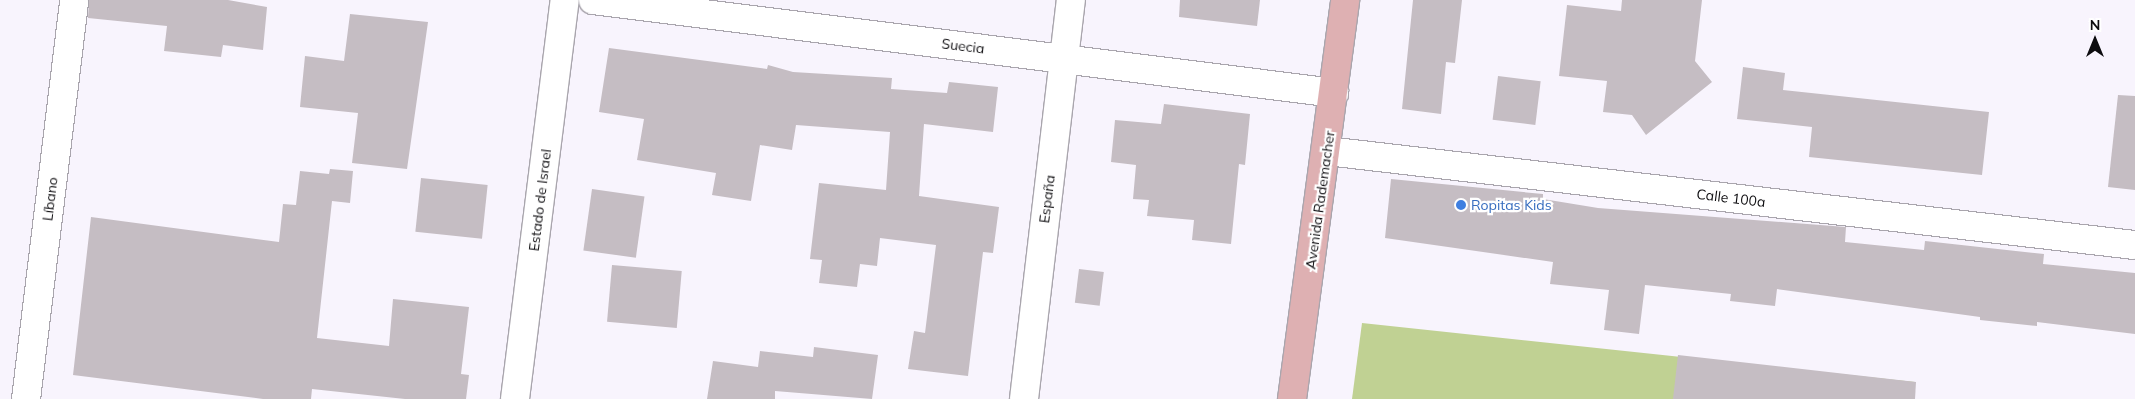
<!DOCTYPE html>
<html>
<head>
<meta charset="utf-8">
<style>
	body { margin:0 }
	#map { position:relative; width:2135px; height:399px; overflow:hidden; background:#f8f4fd; font-family:Mulish,sans-serif }
	div>[style] { position:absolute }
	[style*='--x'] { left:calc(var(--x)*1px); top:calc(var(--y)*1px); width:calc(var(--w)*1px); rotate:calc(var(--a)*1deg) }
	.green>* { inset:0; background:#c0d193 }
	.building>* { inset:0; background:#c5bdc3; transform-origin:0 0 }
	.roads { filter:drop-shadow(1px 0 #a9a5ad) drop-shadow(-1px 0 #a9a5ad) drop-shadow(0 1px #a9a5ad) drop-shadow(0 -1px #a9a5ad) }
	.street>* { height:28px; margin:-14px; padding:0 14px; transform-origin:14px; border-radius:14px; background:#fff }
	.primary>* { height:28px; margin:-14px; padding:0 14px; transform-origin:14px; border-radius:14px; background:#deb0b2 }
	.dots>* { width:14px; height:14px; translate:-50% -50%; box-sizing:border-box; border:2px solid #fff; border-radius:50% }
	span { translate:-50% -50%; white-space:nowrap; text-align:center; line-height:1.15; -webkit-text-stroke:4.5px #fff; paint-order:stroke }
	.street-label { font-size:14px; color:#0d0c0f }
	.shop-label { font-size:14px; color:#366cbe }
	.left { translate:0 -50%; text-align:left }
	.north { position:absolute; left:2070px; top:15px; width:50px; height:50px; -webkit-text-stroke:4px #fff; paint-order:stroke; rotate:0deg; font-size:14px; font-weight:700; line-height:20px; text-align:center; color:#0d0c0f }
	.north::after { content:''; display:block; margin:auto; width:18px; height:22px; background:#0d0c0f; clip-path:polygon(50% 0,100% 100%,50% 72%,0 100%) }
</style>
</head>
<body>
<div id="map">
	<div class="green">
		<i style="clip-path:polygon(1362px 323px,1915px 382px,1914px 399px,1352px 399px)"></i>
	</div>
	<div class="building">
		<i style="clip-path:polygon(89px 0,228px 0,267px 7px,263px 50px,223px 45px,221px 57px,164px 51px,167px 26px,88px 18px)"></i>
		<i style="clip-path:polygon(1180px 0,1260px 0,1257px 26px,1179px 17px)"></i>
		<i style="clip-path:polygon(1413px 0,1462px 0,1455px 63px,1446px 62px,1441px 114px,1402px 109px)"></i>
		<i style="clip-path:polygon(1622px 0,1702px 0,1695px 61px,1712px 82px,1646px 135px,1632px 115px,1603px 112px,1607px 81px,1559px 76px,1567px 5px,1621px 11px)"></i>
		<i style="clip-path:polygon(350px 14px,428px 22px,407px 169px,352px 163px,358px 113px,300px 107px,305px 56px,344px 61px)"></i>
		<i style="clip-path:polygon(609px 48px,767px 69px,768px 65px,793px 72px,892px 78px,891px 89px,947px 93px,949px 82px,998px 87px,993px 132px,924px 124px,919px 196px,999px 207px,993px 253px,983px 252px,968px 376px,908px 369px,914px 331px,925px 333px,936px 245px,880px 238px,877px 266px,860px 264px,857px 287px,819px 283px,822px 260px,810px 259px,819px 183px,886px 190px,890px 132px,796px 125px,792px 150px,760px 145px,751px 201px,712px 195px,716px 173px,637px 160px,644px 119px,599px 112px)"></i>
		<i style="clip-path:polygon(1743px 67px,1785px 73px,1783px 90px,1989px 112px,1982px 175px,1809px 157px,1812px 127px,1737px 119px)"></i>
		<i style="left:1498px;top:76px;width:43px;height:44px;rotate:7deg"></i>
		<i style="clip-path:polygon(2118px 95px,2135px 96px,2135px 190px,2108px 187px)"></i>
		<i style="clip-path:polygon(1164px 104px,1250px 114px,1245px 165px,1239px 164px,1231px 244px,1192px 240px,1194px 220px,1147px 216px,1149px 200px,1133px 199px,1136px 165px,1111px 162px,1115px 120px,1161px 124px)"></i>
		<i style="clip-path:polygon(330px 169px,353px 171px,350px 203px,332px 201px,317px 338px,389px 346px,393px 299px,469px 307px,461px 374px,469px 375px,466px 399px,405px 399px,312px 389px,311px 399px,263px 399px,73px 375px,91px 217px,279px 242px,283px 204px,296px 205px,300px 171px,329px 174px)"></i>
		<i style="left:421px;top:178px;width:67px;height:54px;rotate:6deg"></i>
		<i style="clip-path:polygon(1391px 179px,1543px 194px,1543px 199px,1598px 208px,1846px 227px,1845px 242px,1924px 250px,1925px 241px,2044px 254px,2043px 264px,2135px 273px,2135px 334px,2037px 322px,2037px 326px,1980px 320px,1980px 317px,1777px 289px,1775px 306px,1730px 301px,1731px 294px,1645px 285px,1639px 334px,1604px 330px,1609px 290px,1550px 284px,1553px 262px,1385px 238px)"></i>
		<i style="left:592px;top:189px;width:53px;height:62px;rotate:8deg"></i>
		<i style="left:612px;top:265px;width:70px;height:57px;rotate:5deg"></i>
		<i style="left:1079px;top:269px;width:25px;height:34px;rotate:7deg"></i>
		<i style="clip-path:polygon(814px 347px,878px 355px,872px 399px,775px 391px,775px 399px,707px 399px,713px 361px,758px 367px,760px 351px,813px 357px)"></i>
		<i style="clip-path:polygon(1678px 355px,1916px 382px,1915px 399px,1673px 399px)"></i>
	</div>
	<div class="roads">
		<div class="street">
			<i style="--x:593;--y:0;--w:747;--a:7.15"></i>
			<i style="--x:1327;--y:151;--w:813;--a:6.64"></i>
			<i style="--x:26;--y:399;--w:402;--a:-83.1"></i>
			<i style="--x:515;--y:399;--w:402;--a:-82.9"></i>
			<i style="--x:1024;--y:399;--w:402;--a:-83.3"></i>
		</div>
		<div class="primary">
			<i style="--x:1292;--y:399;--w:403;--a:-82.4"></i>
		</div>
	</div>
	<div class="dots">
		<i style="left:1461px;top:205px;background:#3f7fe0"></i>
	</div>
	<div class="street-label">
		<span style="left:963px;top:46px;rotate:7deg">Suecia</span>
		<span style="left:1731px;top:198px;rotate:7deg">Calle 100a</span>
		<span style="left:50px;top:199px;rotate:-83deg">Líbano</span>
		<span style="left:1047px;top:199px;rotate:-83deg">España</span>
		<span style="left:540px;top:200px;rotate:-83deg">Estado de Israel</span>
		<span style="left:1320px;top:200px;rotate:-82deg">Avenida Rademacher</span>
	</div>
	<div class="shop-label">
		<span class="left" style="left:1471px;top:205px">Ropitas Kids</span>
	</div>
	<div class="north">N</div>
</div>
</body>
</html>
